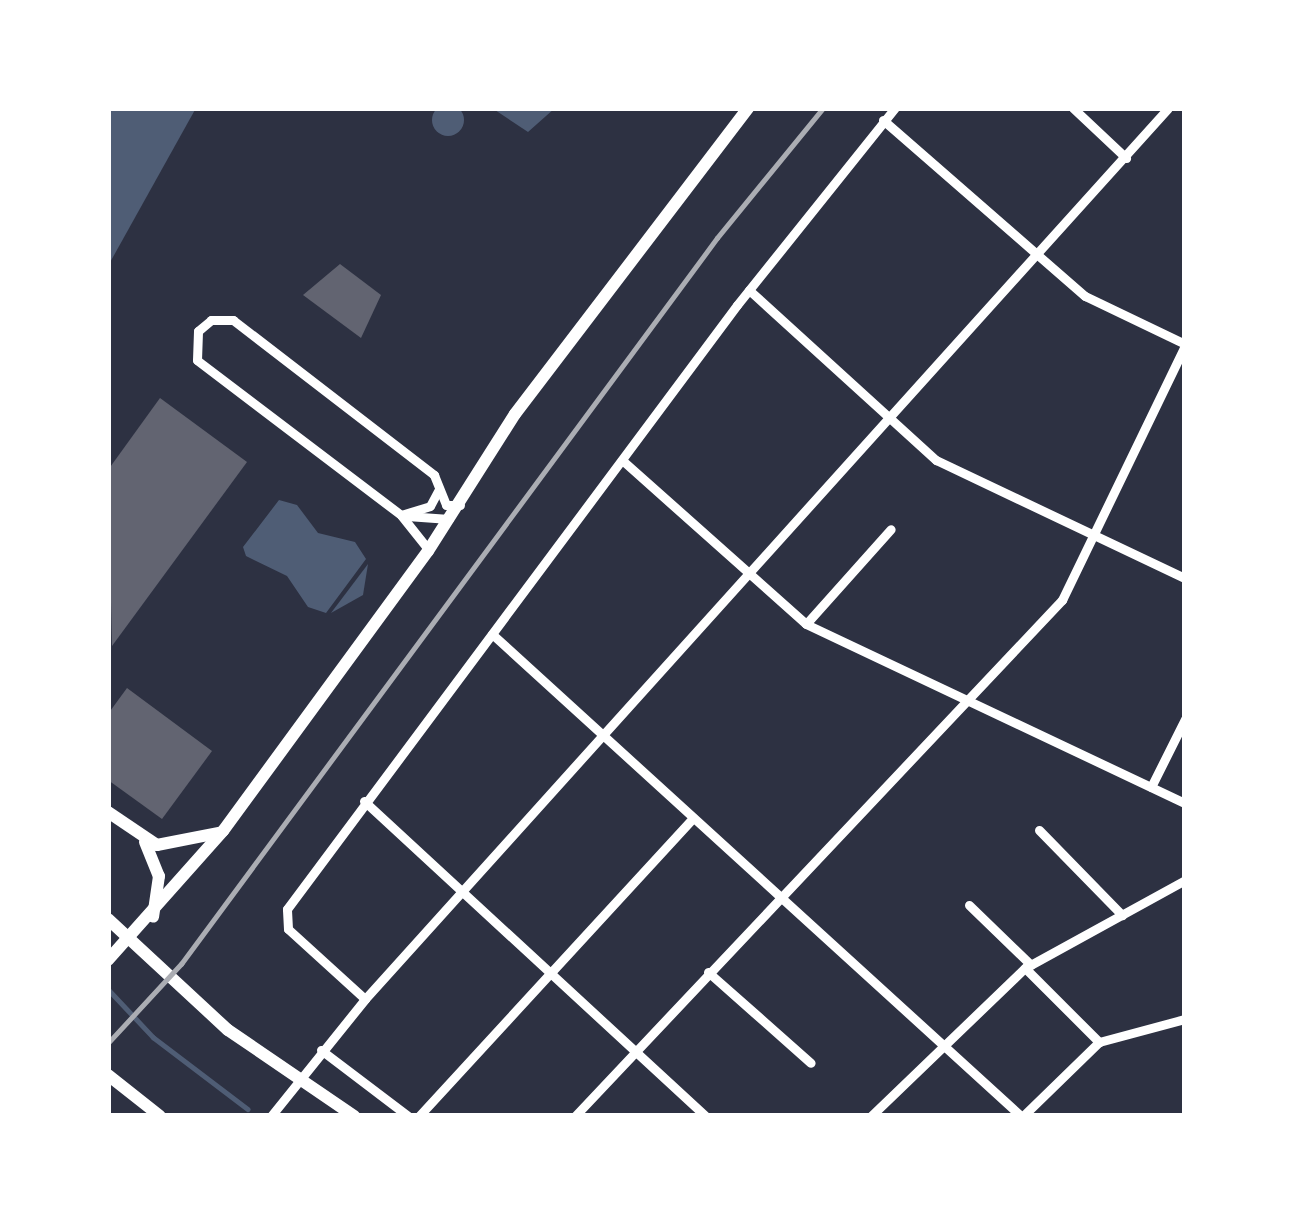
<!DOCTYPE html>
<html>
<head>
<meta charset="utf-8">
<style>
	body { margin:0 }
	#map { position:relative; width:1293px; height:1224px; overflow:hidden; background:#2d3142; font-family:Montserrat,sans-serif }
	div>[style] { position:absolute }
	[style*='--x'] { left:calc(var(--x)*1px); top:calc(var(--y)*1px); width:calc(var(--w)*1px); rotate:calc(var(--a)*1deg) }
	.water>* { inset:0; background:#4f5d75 }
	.round { border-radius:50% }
	.stream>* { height:4.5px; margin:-2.25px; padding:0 2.25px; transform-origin:2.25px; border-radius:2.25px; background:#4f5d75 }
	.building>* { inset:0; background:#626471 }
	.minor>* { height:9px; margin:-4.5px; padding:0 4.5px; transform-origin:4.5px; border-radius:4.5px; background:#fff }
	.secondary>* { height:12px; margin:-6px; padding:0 6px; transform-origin:6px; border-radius:6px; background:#fff }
	.rail>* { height:4.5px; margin:-2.25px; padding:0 2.25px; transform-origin:2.25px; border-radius:2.25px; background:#abadb3 }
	span { translate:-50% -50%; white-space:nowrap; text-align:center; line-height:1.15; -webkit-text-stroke:12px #fff; paint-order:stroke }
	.frame { position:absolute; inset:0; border:111px solid #fff; pointer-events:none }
</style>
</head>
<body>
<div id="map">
	<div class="water">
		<i class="round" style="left:432px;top:104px;width:32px;height:32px"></i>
		<i style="clip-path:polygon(108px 108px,196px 108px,108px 266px)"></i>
		<i style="clip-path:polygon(492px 108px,555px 108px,528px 132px)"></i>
		<i style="clip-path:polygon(279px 500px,297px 505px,318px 533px,355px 542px,366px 559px,326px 613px,308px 607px,287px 576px,246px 556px,243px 547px)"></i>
		<i style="clip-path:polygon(368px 564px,363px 595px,331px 613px)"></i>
	</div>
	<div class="stream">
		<i style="--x:108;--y:989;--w:66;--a:46.8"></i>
		<i style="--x:153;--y:1037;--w:119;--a:37.2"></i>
	</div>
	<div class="building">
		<i style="clip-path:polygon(340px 264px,381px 295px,361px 338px,303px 295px)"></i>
		<i style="clip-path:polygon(160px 398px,247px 462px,112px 646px,108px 470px)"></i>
		<i style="clip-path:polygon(127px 688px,212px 751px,162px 819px,108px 780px,108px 714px)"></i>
	</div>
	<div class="minor">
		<i style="--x:1073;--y:108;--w:73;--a:43.3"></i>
		<i style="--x:883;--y:120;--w:268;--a:41.1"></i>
		<i style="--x:1085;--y:296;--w:111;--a:25.6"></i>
		<i style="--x:749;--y:290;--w:253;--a:42.3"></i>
		<i style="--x:936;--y:460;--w:276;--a:25.4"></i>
		<i style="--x:622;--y:460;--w:246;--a:41.7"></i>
		<i style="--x:806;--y:624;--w:419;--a:25.3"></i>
		<i style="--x:401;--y:515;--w:30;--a:-17"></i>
		<i style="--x:430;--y:506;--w:17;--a:-62"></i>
		<i style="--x:407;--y:516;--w:42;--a:4.1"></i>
		<i style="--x:428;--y:549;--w:43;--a:-128.5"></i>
		<i style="--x:401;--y:515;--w:256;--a:-142.8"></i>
		<i style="--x:197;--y:360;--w:29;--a:-88"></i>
		<i style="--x:198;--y:331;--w:17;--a:-40"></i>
		<i style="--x:211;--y:320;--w:22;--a:0"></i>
		<i style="--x:233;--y:320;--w:254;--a:37.6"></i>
		<i style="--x:434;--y:475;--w:32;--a:68"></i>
		<i style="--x:446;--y:505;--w:14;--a:0"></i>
		<i style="--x:806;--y:624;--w:127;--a:-48.2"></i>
		<i style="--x:492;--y:634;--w:716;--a:42.34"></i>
		<i style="--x:1151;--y:787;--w:76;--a:-63.4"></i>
		<i style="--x:364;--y:801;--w:464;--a:42.7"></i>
		<i style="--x:1039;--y:830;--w:119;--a:45.7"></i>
		<i style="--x:969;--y:905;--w:86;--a:44.1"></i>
		<i style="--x:1025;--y:968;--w:105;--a:45"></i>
		<i style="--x:708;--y:972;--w:137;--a:41.5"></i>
		<i style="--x:365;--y:999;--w:104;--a:-137.7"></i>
		<i style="--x:288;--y:929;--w:20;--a:-93"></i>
		<i style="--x:287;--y:909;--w:753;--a:-53.31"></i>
		<i style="--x:737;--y:305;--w:253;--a:-51.3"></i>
		<i style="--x:321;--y:1050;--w:109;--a:37.2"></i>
		<i style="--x:271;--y:1116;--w:150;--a:-51.2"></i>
		<i style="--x:365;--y:999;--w:1199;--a:-47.97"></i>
		<i style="--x:419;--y:1116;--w:405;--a:-47.4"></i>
		<i style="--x:575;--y:1116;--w:710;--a:-46.66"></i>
		<i style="--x:1062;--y:600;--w:283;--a:-64.2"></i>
		<i style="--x:871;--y:1116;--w:214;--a:-43.9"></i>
		<i style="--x:1025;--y:968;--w:183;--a:-28.8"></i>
		<i style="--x:1023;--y:1116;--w:106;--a:-44.2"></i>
		<i style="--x:1099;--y:1042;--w:89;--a:-15"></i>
	</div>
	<div class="secondary">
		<i style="--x:108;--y:812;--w:59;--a:34"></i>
		<i style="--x:157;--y:845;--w:63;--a:-11"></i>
		<i style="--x:145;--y:842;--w:37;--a:68"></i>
		<i style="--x:159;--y:876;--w:41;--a:98.3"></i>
		<i style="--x:108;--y:919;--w:163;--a:42.8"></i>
		<i style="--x:228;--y:1030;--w:153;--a:34.3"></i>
		<i style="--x:108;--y:960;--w:173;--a:-48.3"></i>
		<i style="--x:223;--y:831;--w:347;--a:-53.8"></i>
		<i style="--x:428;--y:551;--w:162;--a:-57.6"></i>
		<i style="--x:515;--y:414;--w:385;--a:-52.7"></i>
		<i style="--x:108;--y:1075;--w:66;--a:38.3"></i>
	</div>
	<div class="rail">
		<i style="--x:108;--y:1043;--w:108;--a:-47.3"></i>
		<i style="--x:181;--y:964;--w:902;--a:-53.56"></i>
		<i style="--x:717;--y:238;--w:168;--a:-50.8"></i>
	</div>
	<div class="frame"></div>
</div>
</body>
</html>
